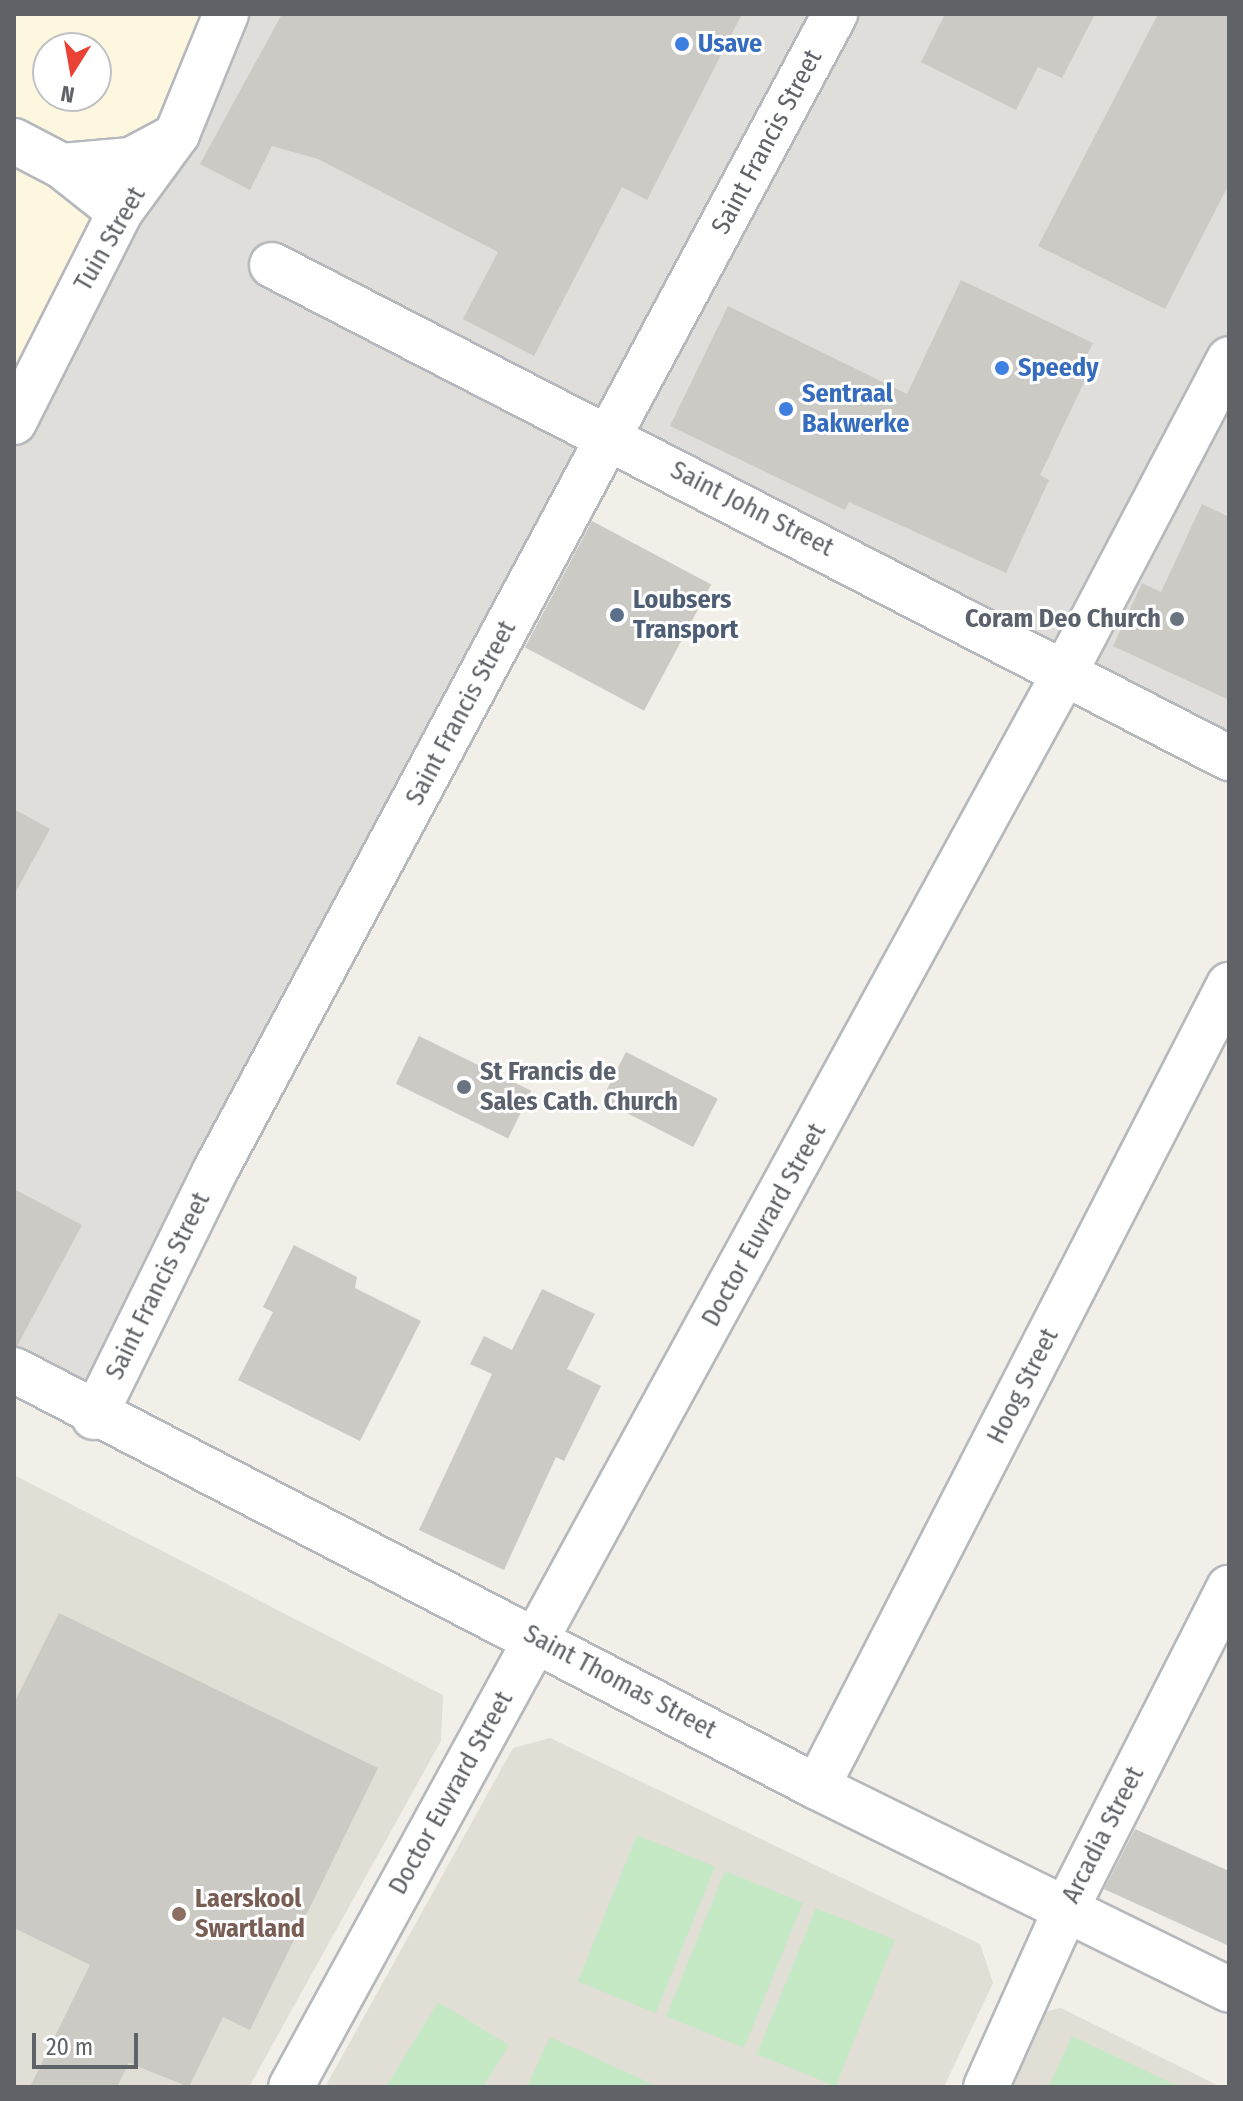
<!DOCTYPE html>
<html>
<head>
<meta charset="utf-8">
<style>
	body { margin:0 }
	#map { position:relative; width:1243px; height:2101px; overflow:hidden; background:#f1efe8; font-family:"Fira Sans Condensed",sans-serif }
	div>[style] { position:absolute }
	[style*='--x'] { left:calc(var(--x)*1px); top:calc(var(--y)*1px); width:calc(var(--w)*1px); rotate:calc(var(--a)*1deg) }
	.commercial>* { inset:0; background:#fef7e0 }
	.industrial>* { inset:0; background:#e0deda }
	.education>* { inset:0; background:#e1ded6 }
	.green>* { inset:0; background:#c5e8c5; transform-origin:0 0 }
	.building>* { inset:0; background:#cccac5; transform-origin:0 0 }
	.roads { filter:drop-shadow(2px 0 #b5b8bc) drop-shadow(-2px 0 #b5b8bc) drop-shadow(0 2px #b5b8bc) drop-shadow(0 -2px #b5b8bc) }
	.minor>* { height:44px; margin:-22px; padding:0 22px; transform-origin:22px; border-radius:22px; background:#fff }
	.dots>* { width:22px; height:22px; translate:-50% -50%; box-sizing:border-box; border:4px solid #fff; border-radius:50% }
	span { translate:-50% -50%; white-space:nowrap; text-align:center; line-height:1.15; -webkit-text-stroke:6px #fff; paint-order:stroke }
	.shop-label { font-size:26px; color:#366cbe; font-weight:700 }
	.left { translate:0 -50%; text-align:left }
	.street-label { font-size:26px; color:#5f6368 }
	.service-label { font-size:26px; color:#4e5e75; font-weight:700 }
	.worship-label { font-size:26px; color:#5b616d; font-weight:700 }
	.right { translate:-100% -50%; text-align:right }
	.education-label { font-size:26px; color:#785e54; font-weight:700 }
	.frame { position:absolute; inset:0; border:16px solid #5f6368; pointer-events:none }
	.north { position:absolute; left:32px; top:32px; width:80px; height:80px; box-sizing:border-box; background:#fff; border:2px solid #bfc1c3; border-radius:50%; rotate:191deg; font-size:22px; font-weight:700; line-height:32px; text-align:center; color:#5f6368 }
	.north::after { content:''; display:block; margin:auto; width:28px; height:36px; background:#ea4335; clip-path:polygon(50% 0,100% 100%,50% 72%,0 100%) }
	.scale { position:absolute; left:32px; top:2033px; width:106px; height:36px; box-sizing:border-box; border:4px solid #5f6368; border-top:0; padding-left:10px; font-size:24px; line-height:28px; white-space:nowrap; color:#5f6368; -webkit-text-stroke:6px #fff; paint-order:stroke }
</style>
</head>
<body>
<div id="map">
	<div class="commercial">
		<i style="clip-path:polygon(evenodd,14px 14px,226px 14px,14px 422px,14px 14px,48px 48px,96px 48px,96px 96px,48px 96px,48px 48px)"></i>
	</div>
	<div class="industrial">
		<i style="clip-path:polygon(226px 14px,1229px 14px,1229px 758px,609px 437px,94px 1417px,14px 1370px,14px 422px)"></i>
	</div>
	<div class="education">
		<i style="clip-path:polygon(14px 1475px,443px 1695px,441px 1741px,249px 2087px,14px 2087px)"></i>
		<i style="clip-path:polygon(550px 1738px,980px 1944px,993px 1983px,944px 2087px,325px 2087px,513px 1748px)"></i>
		<i style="clip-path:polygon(1061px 2008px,1221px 2087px,1007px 2087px,1039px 2013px)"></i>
	</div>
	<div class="green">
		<i style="left:637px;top:1835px;width:84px;height:158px;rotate:22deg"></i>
		<i style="left:725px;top:1871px;width:84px;height:157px;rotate:22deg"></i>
		<i style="left:816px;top:1908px;width:85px;height:158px;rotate:22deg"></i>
		<i style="clip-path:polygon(438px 2002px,509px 2045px,483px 2087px,386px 2087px)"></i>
		<i style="clip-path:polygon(1072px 2036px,1180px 2087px,1048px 2087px)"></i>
		<i style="clip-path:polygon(550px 2037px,659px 2087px,527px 2087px)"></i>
	</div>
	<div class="building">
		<i style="clip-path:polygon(282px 14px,742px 14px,647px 200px,622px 187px,534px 356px,463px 319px,498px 252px,318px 159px,272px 146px,250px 190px,200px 164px)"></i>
		<i style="clip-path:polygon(945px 14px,1095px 14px,1062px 78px,1038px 67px,1016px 110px,921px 62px)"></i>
		<i style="clip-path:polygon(1158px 14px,1229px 14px,1229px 184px,1165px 309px,1038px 246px)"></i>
		<i style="clip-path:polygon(961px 280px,1093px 343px,1082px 366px,1090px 370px,1040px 475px,1049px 480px,1006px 573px,849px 502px,845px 510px,670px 426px,728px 306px,907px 394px)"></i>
		<i style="clip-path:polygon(1202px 504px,1229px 517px,1229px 700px,1113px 646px,1142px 583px,1161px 592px)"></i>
		<i style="left:592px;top:521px;width:135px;height:143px;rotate:28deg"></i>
		<i style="clip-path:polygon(14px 809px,50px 829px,14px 895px)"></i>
		<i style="left:419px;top:1036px;width:125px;height:53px;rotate:26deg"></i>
		<i style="left:626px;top:1052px;width:103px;height:54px;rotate:27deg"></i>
		<i style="clip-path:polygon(14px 1189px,82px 1225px,17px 1346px,14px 1345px)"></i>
		<i style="clip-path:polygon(294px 1245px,357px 1277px,355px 1288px,421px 1321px,360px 1441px,238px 1380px,273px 1312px,263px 1307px)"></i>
		<i style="clip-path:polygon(542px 1289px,595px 1314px,567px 1369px,601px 1386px,564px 1461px,556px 1457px,504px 1570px,419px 1530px,492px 1374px,470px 1364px,484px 1336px,512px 1350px)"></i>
		<i style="clip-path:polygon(59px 1613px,378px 1768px,250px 2030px,223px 2017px,189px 2087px,129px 2063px,117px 2087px,30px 2087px,90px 1965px,14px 1928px,14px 1703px)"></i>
		<i style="clip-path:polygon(1135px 1829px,1229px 1871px,1229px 1946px,1104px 1889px)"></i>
	</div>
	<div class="roads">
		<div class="minor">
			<i style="--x:14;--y:141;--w:54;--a:27.5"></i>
			<i style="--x:62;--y:166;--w:74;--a:38.4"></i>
			<i style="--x:62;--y:166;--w:69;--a:-5"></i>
			<i style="--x:131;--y:160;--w:47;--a:-28.2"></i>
			<i style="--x:272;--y:265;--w:1077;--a:27.26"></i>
			<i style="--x:14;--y:422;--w:235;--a:-63.2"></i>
			<i style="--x:120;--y:212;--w:97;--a:-53.8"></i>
			<i style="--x:177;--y:134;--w:130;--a:-67.8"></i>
			<i style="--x:14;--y:1370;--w:905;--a:27.44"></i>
			<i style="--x:817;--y:1787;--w:459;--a:26.2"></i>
			<i style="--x:94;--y:1417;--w:274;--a:-63.8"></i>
			<i style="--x:215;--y:1171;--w:1313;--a:-61.81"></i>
			<i style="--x:817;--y:1787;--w:902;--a:-62.81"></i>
			<i style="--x:291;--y:2087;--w:1615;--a:-61.32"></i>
			<i style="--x:1066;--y:670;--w:351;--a:-62.3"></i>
			<i style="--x:986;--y:2087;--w:197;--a:-65.8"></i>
			<i style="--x:1067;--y:1907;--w:358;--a:-63.1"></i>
		</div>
	</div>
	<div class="dots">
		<i style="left:682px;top:44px;background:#3f7fe0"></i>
		<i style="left:1002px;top:368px;background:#3f7fe0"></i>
		<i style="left:786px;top:409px;background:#3f7fe0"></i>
		<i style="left:617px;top:615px;background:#5c6f8a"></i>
		<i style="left:1177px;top:619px;background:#6b7280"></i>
		<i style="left:464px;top:1087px;background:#6b7280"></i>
		<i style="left:179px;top:1914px;background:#8d6e63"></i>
	</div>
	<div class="shop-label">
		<span class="left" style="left:698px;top:44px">Usave</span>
		<span class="left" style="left:1018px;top:368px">Speedy</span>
		<span class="left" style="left:802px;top:409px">Sentraal<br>Bakwerke</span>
	</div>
	<div class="street-label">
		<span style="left:767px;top:142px;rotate:-62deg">Saint Francis Street</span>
		<span style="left:110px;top:239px;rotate:-60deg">Tuin Street</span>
		<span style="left:752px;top:509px;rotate:27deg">Saint John Street</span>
		<span style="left:461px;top:713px;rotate:-62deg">Saint Francis Street</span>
		<span style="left:764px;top:1225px;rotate:-61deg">Doctor Euvrard Street</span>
		<span style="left:158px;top:1286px;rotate:-64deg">Saint Francis Street</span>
		<span style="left:1023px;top:1386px;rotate:-63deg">Hoog Street</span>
		<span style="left:620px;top:1682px;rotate:28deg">Saint Thomas Street</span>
		<span style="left:451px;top:1793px;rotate:-61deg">Doctor Euvrard Street</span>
		<span style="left:1103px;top:1835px;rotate:-63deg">Arcadia Street</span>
	</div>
	<div class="service-label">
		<span class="left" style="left:633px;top:615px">Loubsers<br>Transport</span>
	</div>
	<div class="worship-label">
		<span class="right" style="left:1161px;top:619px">Coram Deo Church</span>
		<span class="left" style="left:480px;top:1087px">St Francis de<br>Sales Cath. Church</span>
	</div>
	<div class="education-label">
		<span class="left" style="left:195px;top:1914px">Laerskool<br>Swartland</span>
	</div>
	<div class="frame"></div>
	<div class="north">N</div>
	<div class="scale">20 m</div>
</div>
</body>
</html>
